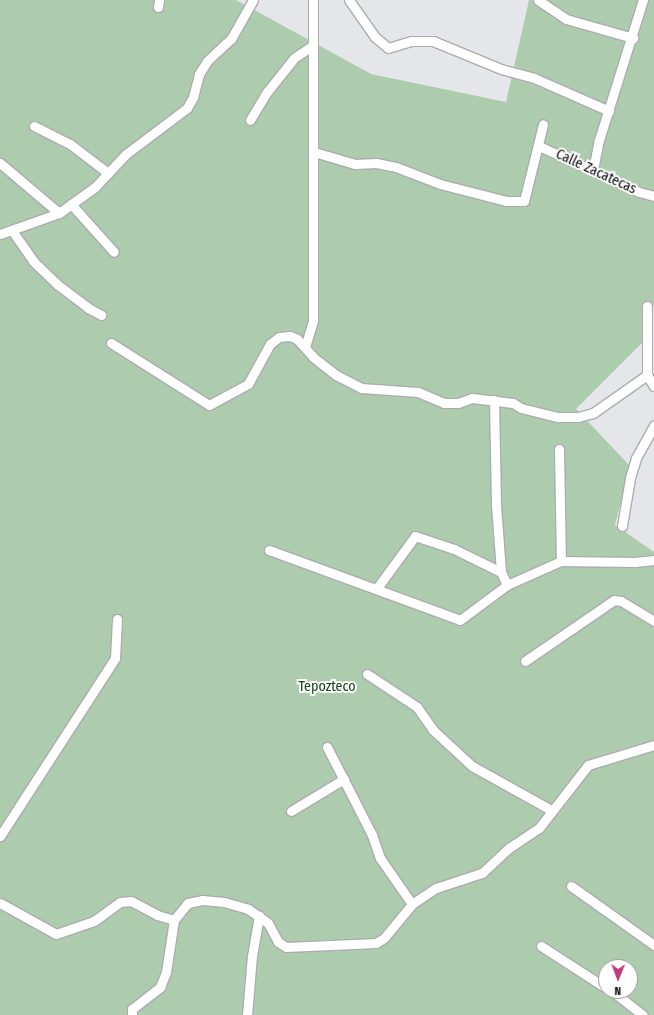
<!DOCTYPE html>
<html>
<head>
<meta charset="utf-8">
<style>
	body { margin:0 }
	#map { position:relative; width:654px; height:1015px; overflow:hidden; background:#e5e6ea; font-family:"Fira Sans Condensed",sans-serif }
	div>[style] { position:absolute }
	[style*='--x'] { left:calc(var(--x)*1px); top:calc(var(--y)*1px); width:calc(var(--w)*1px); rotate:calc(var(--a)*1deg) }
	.green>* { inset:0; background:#adcbad }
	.roads { filter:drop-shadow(1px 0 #acacb0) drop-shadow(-1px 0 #acacb0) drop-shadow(0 1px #acacb0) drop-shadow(0 -1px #acacb0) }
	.street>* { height:9px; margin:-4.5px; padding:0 4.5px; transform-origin:4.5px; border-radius:4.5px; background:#fff }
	span { translate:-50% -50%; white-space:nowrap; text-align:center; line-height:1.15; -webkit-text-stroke:4px #fff; paint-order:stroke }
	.street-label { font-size:14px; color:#0c0c0d }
	.park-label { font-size:14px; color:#134417 }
	.north { position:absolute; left:598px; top:959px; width:40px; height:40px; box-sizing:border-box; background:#fff; border:1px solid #9e9e9e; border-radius:50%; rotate:181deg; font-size:11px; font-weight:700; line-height:16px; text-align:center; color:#0c0c0d }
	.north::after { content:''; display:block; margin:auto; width:14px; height:18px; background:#c13c7f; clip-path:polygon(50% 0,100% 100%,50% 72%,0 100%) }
</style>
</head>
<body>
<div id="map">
	<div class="green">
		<i style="clip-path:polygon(evenodd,0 0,236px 0,371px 74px,506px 102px,529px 0,654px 0,654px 301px,651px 334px,576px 409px,630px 466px,615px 525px,654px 552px,654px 1015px,0 1015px,0 0,606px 967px,630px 967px,630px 991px,606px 991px,606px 967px)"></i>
	</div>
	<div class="roads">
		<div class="street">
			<i style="--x:349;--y:0;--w:45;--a:54.9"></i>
			<i style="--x:375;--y:37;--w:17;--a:40"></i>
			<i style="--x:388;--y:48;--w:24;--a:-17"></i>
			<i style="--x:411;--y:41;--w:22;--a:0"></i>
			<i style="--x:433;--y:41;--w:74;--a:22.4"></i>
			<i style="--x:501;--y:69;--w:34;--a:15"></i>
			<i style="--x:534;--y:78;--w:82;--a:23.7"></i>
			<i style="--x:538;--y:0;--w:34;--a:34"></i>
			<i style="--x:566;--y:19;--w:70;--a:15.8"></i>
			<i style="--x:158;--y:7;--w:7;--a:-82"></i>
			<i style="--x:250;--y:120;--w:33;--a:-59"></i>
			<i style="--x:267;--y:92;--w:43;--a:-51.5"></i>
			<i style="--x:294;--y:58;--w:23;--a:-34"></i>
			<i style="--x:34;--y:126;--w:40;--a:26.6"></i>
			<i style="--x:70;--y:144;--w:48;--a:37.3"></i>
			<i style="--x:539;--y:146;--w:110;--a:24.7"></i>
			<i style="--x:639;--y:192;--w:16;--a:15"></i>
			<i style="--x:314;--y:152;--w:43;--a:16.3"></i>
			<i style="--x:355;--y:164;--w:21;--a:-3"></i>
			<i style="--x:376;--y:163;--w:20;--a:11"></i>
			<i style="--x:396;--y:167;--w:47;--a:21.1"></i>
			<i style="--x:440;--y:184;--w:68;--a:14.4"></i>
			<i style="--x:506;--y:201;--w:18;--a:0"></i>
			<i style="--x:524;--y:201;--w:79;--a:-76.1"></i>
			<i style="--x:0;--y:163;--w:77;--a:40.3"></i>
			<i style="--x:593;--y:170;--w:31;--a:-79"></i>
			<i style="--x:599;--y:140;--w:147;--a:-72.6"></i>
			<i style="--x:71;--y:204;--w:64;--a:48.1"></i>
			<i style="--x:13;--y:232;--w:35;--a:55"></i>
			<i style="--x:33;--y:261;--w:35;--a:44"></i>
			<i style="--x:58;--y:285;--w:38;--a:37"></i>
			<i style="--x:88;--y:308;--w:15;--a:28"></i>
			<i style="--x:0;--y:234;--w:63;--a:-19.6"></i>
			<i style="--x:59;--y:213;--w:44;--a:-35.8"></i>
			<i style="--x:95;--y:187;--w:45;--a:-46.8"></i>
			<i style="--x:126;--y:154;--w:76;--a:-37"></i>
			<i style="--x:187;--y:108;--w:13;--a:-61"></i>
			<i style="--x:193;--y:97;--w:24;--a:-75"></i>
			<i style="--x:199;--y:74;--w:15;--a:-58"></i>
			<i style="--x:207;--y:61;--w:33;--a:-43"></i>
			<i style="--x:231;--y:39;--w:45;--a:-60.6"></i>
			<i style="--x:647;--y:306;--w:69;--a:90"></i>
			<i style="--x:111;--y:343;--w:116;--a:32.3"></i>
			<i style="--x:209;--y:405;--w:44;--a:-28.3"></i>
			<i style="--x:248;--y:384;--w:46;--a:-61.2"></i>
			<i style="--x:270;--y:344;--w:11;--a:-38"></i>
			<i style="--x:279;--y:337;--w:11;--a:-5"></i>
			<i style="--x:290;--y:336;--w:8;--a:23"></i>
			<i style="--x:297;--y:339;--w:24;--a:48"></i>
			<i style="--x:313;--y:357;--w:29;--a:38"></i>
			<i style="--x:336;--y:375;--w:28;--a:27"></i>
			<i style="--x:361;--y:388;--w:57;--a:4"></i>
			<i style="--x:418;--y:392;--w:28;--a:23"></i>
			<i style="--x:444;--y:403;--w:14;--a:0"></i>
			<i style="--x:458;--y:403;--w:15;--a:-20"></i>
			<i style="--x:472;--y:398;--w:41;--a:7"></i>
			<i style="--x:513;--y:403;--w:9;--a:32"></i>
			<i style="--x:521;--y:408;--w:38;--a:14"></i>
			<i style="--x:558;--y:417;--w:20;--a:0"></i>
			<i style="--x:578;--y:417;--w:16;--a:-15"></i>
			<i style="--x:593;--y:413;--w:66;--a:-35.1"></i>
			<i style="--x:305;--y:347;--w:28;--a:-73"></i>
			<i style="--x:313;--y:320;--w:320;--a:-90"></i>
			<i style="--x:647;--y:375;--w:13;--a:58"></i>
			<i style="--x:494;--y:400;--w:105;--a:88.9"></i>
			<i style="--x:496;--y:505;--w:67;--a:85.7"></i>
			<i style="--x:559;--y:449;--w:112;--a:89"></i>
			<i style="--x:622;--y:526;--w:49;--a:-80.5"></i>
			<i style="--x:630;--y:478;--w:21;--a:-73"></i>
			<i style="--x:636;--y:458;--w:37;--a:-61"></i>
			<i style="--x:269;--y:550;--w:203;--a:20.1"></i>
			<i style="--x:460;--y:620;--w:59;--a:-36.7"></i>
			<i style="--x:507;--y:585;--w:59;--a:-24"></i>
			<i style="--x:561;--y:561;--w:74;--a:0.8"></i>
			<i style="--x:635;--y:562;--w:19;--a:-6"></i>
			<i style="--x:377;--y:588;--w:64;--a:-53.8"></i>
			<i style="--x:415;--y:536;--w:41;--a:18.4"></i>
			<i style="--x:454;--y:549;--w:52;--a:26.1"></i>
			<i style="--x:501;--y:572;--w:14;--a:65"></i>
			<i style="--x:525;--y:661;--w:108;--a:-34.4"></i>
			<i style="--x:614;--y:600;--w:7;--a:8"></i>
			<i style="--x:621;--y:601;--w:39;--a:31"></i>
			<i style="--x:367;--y:674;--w:60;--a:33.4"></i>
			<i style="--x:417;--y:707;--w:28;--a:55"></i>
			<i style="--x:433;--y:730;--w:53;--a:42.7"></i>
			<i style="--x:472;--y:766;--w:90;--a:29.1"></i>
			<i style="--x:327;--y:747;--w:99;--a:62.9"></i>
			<i style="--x:372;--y:835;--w:24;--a:71"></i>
			<i style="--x:380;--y:858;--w:56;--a:55.2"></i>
			<i style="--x:291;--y:811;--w:62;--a:-31.1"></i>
			<i style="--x:0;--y:836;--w:212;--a:-57.1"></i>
			<i style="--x:115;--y:658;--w:39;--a:-87"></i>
			<i style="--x:571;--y:886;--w:102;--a:35.4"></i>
			<i style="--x:0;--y:903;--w:64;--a:29"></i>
			<i style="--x:56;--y:934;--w:40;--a:-18.9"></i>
			<i style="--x:94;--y:921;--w:32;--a:-36"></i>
			<i style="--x:120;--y:902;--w:11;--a:-5"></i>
			<i style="--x:131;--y:901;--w:30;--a:28"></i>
			<i style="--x:157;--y:915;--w:18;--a:16"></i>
			<i style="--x:541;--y:946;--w:77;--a:32.9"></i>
			<i style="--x:612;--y:991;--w:39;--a:38"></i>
			<i style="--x:132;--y:1015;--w:6;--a:-90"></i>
			<i style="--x:132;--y:1009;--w:36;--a:-38"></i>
			<i style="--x:160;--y:987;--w:16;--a:-68"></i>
			<i style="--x:166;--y:972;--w:53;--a:-81.3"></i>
			<i style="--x:174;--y:920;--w:22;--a:-51"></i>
			<i style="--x:188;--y:903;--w:14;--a:-12"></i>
			<i style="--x:202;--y:900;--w:22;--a:5"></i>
			<i style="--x:224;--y:902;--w:25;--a:16"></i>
			<i style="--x:248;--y:909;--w:24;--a:35"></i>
			<i style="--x:268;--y:923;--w:21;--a:62"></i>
			<i style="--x:278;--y:942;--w:9;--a:32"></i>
			<i style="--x:286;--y:947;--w:90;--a:-2.5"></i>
			<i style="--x:376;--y:943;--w:9;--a:-32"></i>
			<i style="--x:384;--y:938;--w:44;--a:-50.5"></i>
			<i style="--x:412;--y:904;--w:29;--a:-34"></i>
			<i style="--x:436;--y:888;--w:48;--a:-18.1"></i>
			<i style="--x:482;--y:873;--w:37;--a:-43"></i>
			<i style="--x:509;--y:848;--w:36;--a:-34"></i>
			<i style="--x:539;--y:828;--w:80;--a:-52.1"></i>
			<i style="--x:588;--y:765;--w:69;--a:-16.9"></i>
			<i style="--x:247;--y:1015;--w:59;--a:-85.2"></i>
			<i style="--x:252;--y:956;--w:41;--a:-80.1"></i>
		</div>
	</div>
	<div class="street-label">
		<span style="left:596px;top:172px;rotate:25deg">Calle Zacatecas</span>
	</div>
	<div class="park-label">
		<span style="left:327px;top:687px">Tepozteco</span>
	</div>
	<div class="north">N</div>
</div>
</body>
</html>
